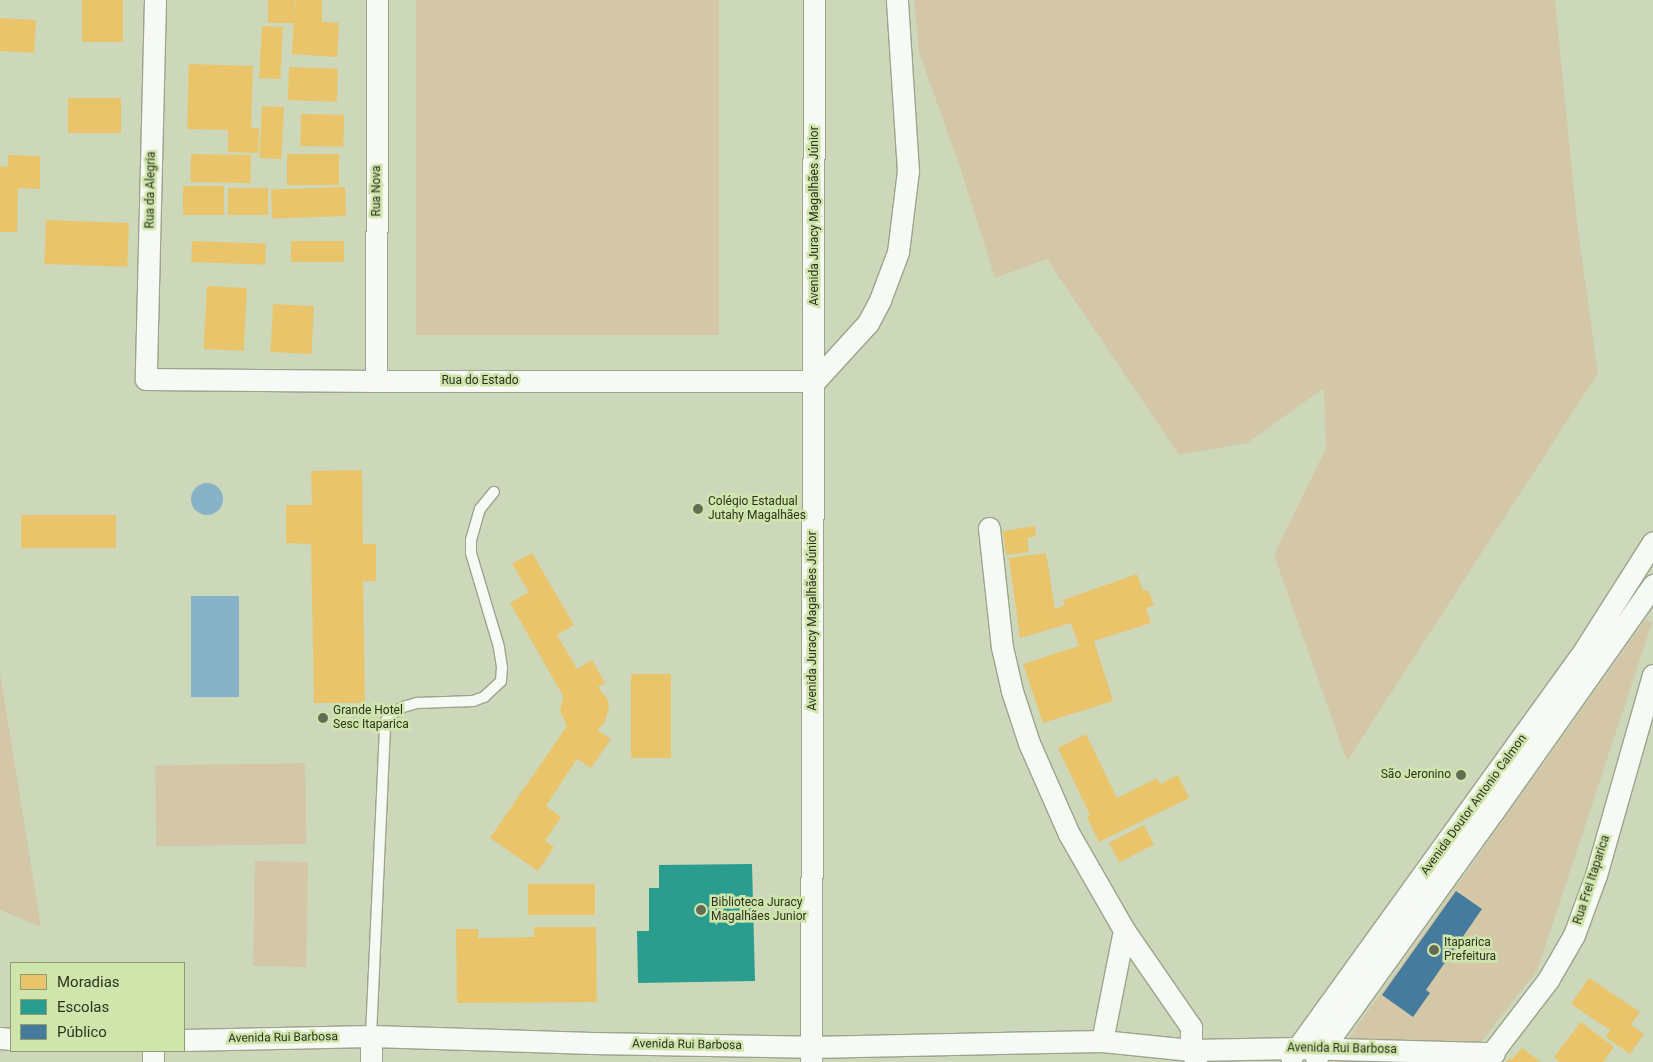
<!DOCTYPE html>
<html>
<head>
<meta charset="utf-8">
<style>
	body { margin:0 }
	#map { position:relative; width:1653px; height:1062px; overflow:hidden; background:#ccd8b9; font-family:Roboto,sans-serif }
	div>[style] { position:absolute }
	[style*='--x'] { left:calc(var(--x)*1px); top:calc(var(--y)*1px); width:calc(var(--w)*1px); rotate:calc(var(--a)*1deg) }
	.green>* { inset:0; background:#d3c7a8; transform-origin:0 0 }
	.water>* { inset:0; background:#88b2c8; transform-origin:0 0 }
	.round { border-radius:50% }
	.homes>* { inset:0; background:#e9c46a; transform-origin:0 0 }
	.schools>* { inset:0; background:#2a9d8f }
	.public>* { inset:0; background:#457b9d }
	.roads { filter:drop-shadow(1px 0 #9ba48c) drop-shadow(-1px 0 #9ba48c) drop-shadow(0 1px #9ba48c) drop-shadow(0 -1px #9ba48c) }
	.service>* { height:10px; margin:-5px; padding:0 5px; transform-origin:5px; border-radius:5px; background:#f7f9f4 }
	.minor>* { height:21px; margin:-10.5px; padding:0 10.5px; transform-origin:10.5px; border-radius:10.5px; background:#f7f9f4 }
	.dots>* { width:14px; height:14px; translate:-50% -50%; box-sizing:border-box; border:2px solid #cfe5ac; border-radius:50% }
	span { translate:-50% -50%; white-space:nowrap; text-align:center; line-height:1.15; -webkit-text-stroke:5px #cfe5ac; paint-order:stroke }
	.street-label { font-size:12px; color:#2c341e }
	.poi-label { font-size:12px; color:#2c341e }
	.left { translate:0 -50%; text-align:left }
	.right { translate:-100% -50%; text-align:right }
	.legend { position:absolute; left:10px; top:962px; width:175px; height:90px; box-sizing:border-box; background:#cfe5ac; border:1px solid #8e9e73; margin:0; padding:6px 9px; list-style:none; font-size:15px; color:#2c341e }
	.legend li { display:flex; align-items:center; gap:10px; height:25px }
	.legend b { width:25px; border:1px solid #8e9e73 }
</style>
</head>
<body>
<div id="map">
	<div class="green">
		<i style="left:416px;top:0;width:303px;height:335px"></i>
		<i style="clip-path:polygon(914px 0,1555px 0,1578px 231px,1598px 373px,1347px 761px,1274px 555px,1326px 448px,1324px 388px,1247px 443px,1179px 455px,1047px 259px,995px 278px,960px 167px,919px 52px)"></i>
		<i style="clip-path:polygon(1646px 619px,1652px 623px,1537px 971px,1465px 1062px,1332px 1062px)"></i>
		<i style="clip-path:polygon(0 673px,41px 927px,0 910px)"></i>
		<i style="left:305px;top:763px;width:81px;height:150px;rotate:89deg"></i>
		<i style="left:255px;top:861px;width:53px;height:105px;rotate:1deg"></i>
	</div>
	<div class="water">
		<i class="round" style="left:191px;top:483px;width:32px;height:32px"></i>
		<i style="left:191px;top:596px;width:48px;height:101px"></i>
	</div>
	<div class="homes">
		<i style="left:82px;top:0;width:41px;height:42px"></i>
		<i style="left:268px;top:0;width:26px;height:23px"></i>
		<i style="clip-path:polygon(295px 0,322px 0,322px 22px,339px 23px,337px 57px,292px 54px)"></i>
		<i style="left:0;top:18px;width:36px;height:33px;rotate:3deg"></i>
		<i style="left:262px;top:26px;width:21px;height:52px;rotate:3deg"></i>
		<i style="clip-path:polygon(189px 64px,253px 66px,251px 128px,259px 128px,258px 153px,228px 152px,228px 130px,187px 129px)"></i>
		<i style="left:289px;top:67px;width:49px;height:33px;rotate:2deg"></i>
		<i style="left:68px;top:98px;width:53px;height:35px"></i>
		<i style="left:262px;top:106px;width:22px;height:52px;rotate:3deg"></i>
		<i style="left:301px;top:114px;width:43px;height:32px;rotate:1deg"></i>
		<i style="left:191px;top:154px;width:60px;height:28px;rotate:1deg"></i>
		<i style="left:287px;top:154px;width:52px;height:31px"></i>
		<i style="clip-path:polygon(8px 155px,40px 156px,40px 189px,18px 188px,17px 232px,0 232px,0 166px,8px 167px)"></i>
		<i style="left:183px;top:186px;width:41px;height:29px"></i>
		<i style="left:345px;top:187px;width:29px;height:74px;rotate:88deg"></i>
		<i style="left:228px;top:188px;width:40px;height:27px"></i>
		<i style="left:46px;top:220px;width:83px;height:44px;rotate:2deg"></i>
		<i style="left:192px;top:241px;width:74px;height:21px;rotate:2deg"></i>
		<i style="left:291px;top:241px;width:53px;height:21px"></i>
		<i style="left:207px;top:286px;width:40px;height:63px;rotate:3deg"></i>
		<i style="left:273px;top:304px;width:41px;height:48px;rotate:3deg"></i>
		<i style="clip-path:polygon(362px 470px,363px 544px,376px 544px,376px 581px,363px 581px,365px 703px,314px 703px,311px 544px,286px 543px,286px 505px,312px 505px,311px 471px)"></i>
		<i style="left:116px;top:515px;width:33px;height:95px;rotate:90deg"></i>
		<i style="clip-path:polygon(1035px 526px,1036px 536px,1027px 538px,1029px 552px,1006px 555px,1003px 531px)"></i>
		<i style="clip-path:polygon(532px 553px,574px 625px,557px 635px,577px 669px,592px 660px,605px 683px,598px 687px,608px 700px,609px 709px,604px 724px,597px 730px,611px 739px,591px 768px,577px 759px,546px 806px,561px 817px,545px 841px,554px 847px,538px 871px,490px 838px,567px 726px,560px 711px,563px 696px,510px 603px,529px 592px,512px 564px)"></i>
		<i style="clip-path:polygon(1046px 553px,1055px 609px,1065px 605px,1063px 600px,1137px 574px,1143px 591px,1148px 590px,1154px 605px,1146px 608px,1151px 623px,1094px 641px,1113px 701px,1043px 723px,1023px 664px,1079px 646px,1071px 623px,1020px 638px,1009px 558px)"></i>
		<i style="left:631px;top:674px;width:40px;height:84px"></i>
		<i style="clip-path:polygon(1086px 734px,1117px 798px,1157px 778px,1160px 784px,1178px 775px,1189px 798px,1099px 842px,1087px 817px,1090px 815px,1058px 748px)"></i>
		<i style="left:1144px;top:825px;width:22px;height:39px;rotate:63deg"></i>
		<i style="left:528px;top:884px;width:67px;height:31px"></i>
		<i style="clip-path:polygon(534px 927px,596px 927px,597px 1002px,457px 1003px,456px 929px,478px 929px,478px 938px,534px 937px)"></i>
		<i style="clip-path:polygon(1589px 978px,1640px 1012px,1631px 1025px,1644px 1034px,1630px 1054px,1606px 1037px,1610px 1030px,1571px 1004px)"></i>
		<i style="clip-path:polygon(1581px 1022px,1614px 1047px,1603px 1062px,1560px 1062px,1554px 1057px)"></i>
		<i style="clip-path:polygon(1522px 1048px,1541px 1062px,1506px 1062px,1509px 1058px,1511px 1060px)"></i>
	</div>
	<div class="schools">
		<i style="clip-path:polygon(752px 864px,755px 981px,638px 983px,637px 931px,649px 931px,649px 888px,659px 888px,659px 865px)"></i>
	</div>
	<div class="public">
		<i style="clip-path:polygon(1456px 891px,1482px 909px,1426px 990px,1430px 993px,1413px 1017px,1382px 995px)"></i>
	</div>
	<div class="roads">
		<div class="service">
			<i style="--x:371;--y:1036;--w:314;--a:-87.4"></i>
			<i style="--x:385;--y:722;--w:7;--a:-56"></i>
			<i style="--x:389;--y:716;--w:17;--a:-33"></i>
			<i style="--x:403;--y:707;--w:15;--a:-16"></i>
			<i style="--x:417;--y:703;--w:56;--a:-2"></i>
			<i style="--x:473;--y:701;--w:12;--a:-20"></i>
			<i style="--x:484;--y:697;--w:23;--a:-43"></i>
			<i style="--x:501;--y:681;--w:14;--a:-86"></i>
			<i style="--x:502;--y:667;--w:20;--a:-99"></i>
			<i style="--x:499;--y:647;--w:98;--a:-106.6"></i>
			<i style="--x:471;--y:553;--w:13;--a:-90"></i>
			<i style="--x:471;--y:540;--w:32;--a:-74"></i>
			<i style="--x:480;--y:509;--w:22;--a:-51"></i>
		</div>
		<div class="minor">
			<i style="--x:155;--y:0;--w:379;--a:91.4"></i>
			<i style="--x:146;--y:379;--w:230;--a:0.5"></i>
			<i style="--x:376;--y:381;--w:439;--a:0"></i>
			<i style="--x:815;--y:381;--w:79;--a:-47.6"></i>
			<i style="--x:868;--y:323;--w:26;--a:-62"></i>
			<i style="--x:880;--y:300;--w:51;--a:-69.4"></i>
			<i style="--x:898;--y:252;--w:82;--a:-83"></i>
			<i style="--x:908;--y:171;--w:171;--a:-93.7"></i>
			<i style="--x:376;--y:381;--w:381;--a:-89.8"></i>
			<i style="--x:989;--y:528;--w:120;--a:83.8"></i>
			<i style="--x:1002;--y:647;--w:45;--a:77.2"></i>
			<i style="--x:1012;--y:691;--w:55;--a:71.9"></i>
			<i style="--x:1029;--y:743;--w:99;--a:66.3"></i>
			<i style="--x:1069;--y:834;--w:111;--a:60.2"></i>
			<i style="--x:1124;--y:930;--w:118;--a:55.4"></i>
			<i style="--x:1191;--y:1027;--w:23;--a:90"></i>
			<i style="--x:1191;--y:1050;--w:13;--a:67"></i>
			<i style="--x:0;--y:1038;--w:11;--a:5"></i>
			<i style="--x:184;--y:1040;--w:187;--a:-1.2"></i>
			<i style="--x:371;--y:1036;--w:221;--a:1.8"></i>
			<i style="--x:592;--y:1043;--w:219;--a:1"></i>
			<i style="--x:811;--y:1047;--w:291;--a:-1.2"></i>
			<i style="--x:1102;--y:1041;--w:89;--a:5.8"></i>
			<i style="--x:1191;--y:1050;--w:107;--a:-1.1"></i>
			<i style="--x:1298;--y:1048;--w:196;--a:1.5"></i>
			<i style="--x:1102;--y:1041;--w:113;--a:-78.8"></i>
			<i style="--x:1291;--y:1057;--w:493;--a:-54.2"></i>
			<i style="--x:1580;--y:657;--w:136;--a:-57.6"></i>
			<i style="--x:1316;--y:1058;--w:303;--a:-54.3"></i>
			<i style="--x:1493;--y:812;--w:278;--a:-54.8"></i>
			<i style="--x:153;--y:1062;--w:11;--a:-90"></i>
			<i style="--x:371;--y:1062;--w:26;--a:-90"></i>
			<i style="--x:811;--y:1062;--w:1062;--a:-89.84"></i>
			<i style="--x:1485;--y:1062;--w:103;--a:-52.5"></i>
			<i style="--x:1548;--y:980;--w:52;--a:-60"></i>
			<i style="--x:1574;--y:935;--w:64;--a:-69.9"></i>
			<i style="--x:1596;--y:875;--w:208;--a:-74.1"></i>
		</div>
	</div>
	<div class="dots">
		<i style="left:698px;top:509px;background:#646d54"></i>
		<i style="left:323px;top:718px;background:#646d54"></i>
		<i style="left:1461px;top:775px;background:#646d54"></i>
		<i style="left:701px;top:910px;background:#646d54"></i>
		<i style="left:1434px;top:950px;background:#646d54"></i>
	</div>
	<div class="street-label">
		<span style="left:151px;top:190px;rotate:-89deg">Rua da Alegria</span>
		<span style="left:377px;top:191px;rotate:-90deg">Rua Nova</span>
		<span style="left:815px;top:216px;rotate:-90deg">Avenida Juracy Magalhães Júnior</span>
		<span style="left:480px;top:381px">Rua do Estado</span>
		<span style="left:813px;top:621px;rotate:-90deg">Avenida Juracy Magalhães Júnior</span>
		<span style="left:1474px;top:805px;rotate:-54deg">Avenida Doutor Antonio Calmon</span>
		<span style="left:1592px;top:880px;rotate:-72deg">Rua Frei Itaparica</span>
		<span style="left:283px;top:1038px;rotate:-1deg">Avenida Rui Barbosa</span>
		<span style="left:687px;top:1045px;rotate:1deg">Avenida Rui Barbosa</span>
		<span style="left:1342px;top:1049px;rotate:1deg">Avenida Rui Barbosa</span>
	</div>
	<div class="poi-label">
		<span class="left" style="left:708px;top:509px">Colégio Estadual<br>Jutahy Magalhães</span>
		<span class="left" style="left:333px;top:718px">Grande Hotel<br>Sesc Itaparica</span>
		<span class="right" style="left:1451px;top:775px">São Jeronino</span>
		<span class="left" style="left:711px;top:910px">Biblioteca Juracy<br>Magalhães Junior</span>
		<span class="left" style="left:1444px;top:950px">Itaparica<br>Prefeitura</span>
	</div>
	<ul class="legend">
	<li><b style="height:14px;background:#e9c46a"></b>Moradias</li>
	<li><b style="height:14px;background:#2a9d8f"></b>Escolas</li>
	<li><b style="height:14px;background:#457b9d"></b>Público</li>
	</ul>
</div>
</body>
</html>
